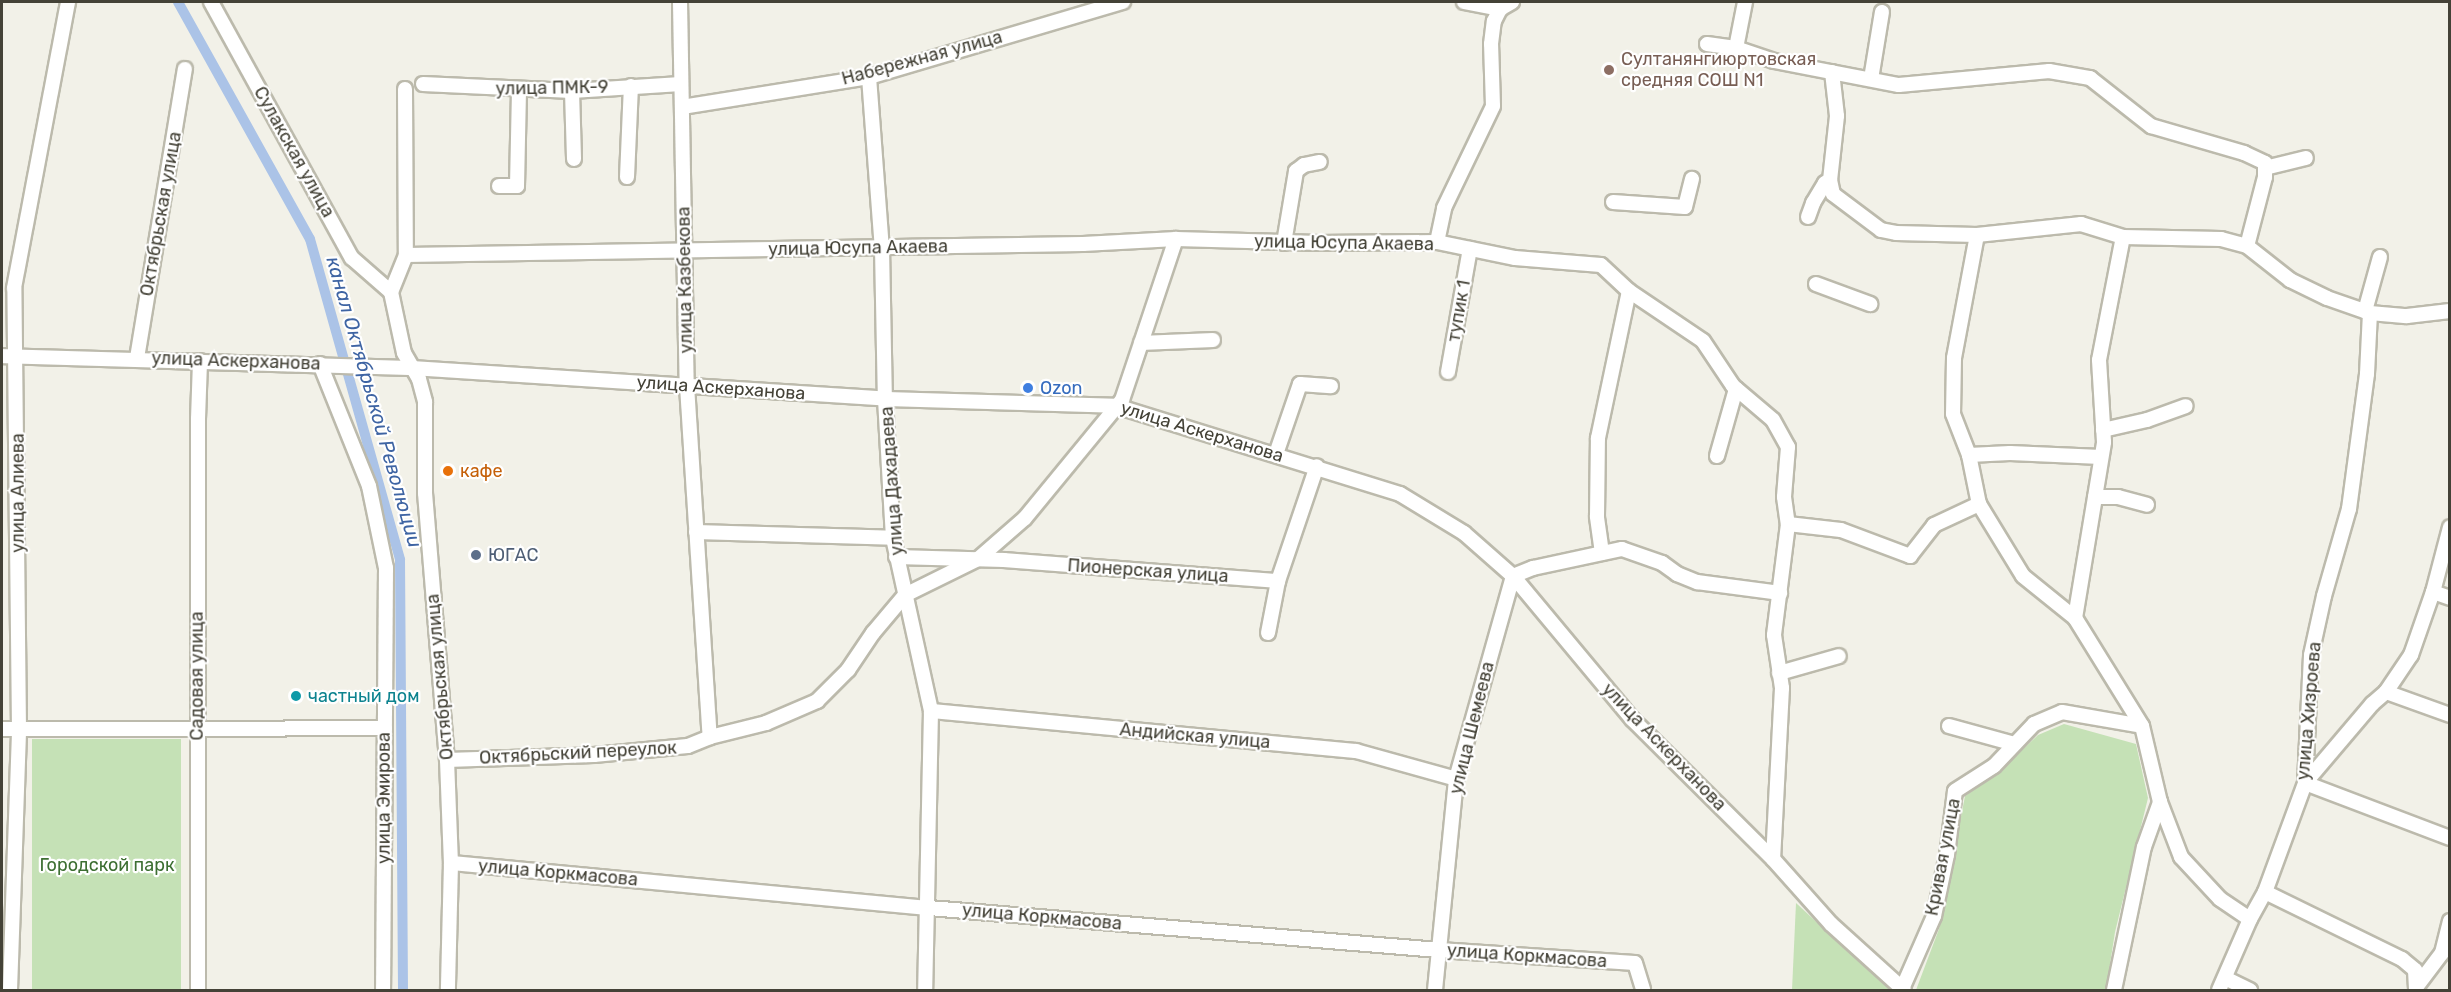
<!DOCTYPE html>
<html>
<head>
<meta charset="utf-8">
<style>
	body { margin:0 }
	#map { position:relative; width:2451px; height:992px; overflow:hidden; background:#f2f1e8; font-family:Rubik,sans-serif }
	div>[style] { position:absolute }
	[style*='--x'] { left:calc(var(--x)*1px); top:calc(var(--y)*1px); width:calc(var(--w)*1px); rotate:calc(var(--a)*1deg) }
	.green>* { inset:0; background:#c5e1b6; transform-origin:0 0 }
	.canal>* { height:10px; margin:-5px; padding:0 5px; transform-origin:5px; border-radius:5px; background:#abc3e7 }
	.roads { filter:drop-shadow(2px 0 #bcbaac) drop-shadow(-2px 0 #bcbaac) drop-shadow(0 2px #bcbaac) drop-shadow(0 -2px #bcbaac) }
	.minor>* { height:14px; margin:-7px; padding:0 7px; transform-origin:7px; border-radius:7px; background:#fff }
	.dots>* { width:16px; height:16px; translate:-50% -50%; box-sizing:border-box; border:3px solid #fff; border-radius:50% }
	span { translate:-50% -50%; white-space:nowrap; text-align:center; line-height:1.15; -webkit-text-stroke:4.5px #fff; paint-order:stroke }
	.street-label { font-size:18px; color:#444237 }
	.education-label { font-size:18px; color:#785e54 }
	.left { translate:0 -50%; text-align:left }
	.shop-label { font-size:18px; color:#366cbe }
	.food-label { font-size:18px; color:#c56008 }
	.service-label { font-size:18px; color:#4e5e75 }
	.culture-label { font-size:18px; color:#0d838f }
	.park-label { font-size:18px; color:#3d6f32 }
	.water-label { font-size:20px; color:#3e64a3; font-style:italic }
	.frame { position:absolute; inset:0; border:3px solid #444237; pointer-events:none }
</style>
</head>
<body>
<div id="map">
	<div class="green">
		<i style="clip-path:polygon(2064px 724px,2136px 744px,2148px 798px,2115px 932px,2106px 990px,1916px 990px,1939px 929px,1965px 796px,1999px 772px,2038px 735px)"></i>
		<i style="left:32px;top:739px;width:149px;height:251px"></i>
		<i style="clip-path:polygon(1796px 903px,1890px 990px,1792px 990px)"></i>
	</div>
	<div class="canal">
		<i style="--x:178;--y:2;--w:271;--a:60.9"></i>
		<i style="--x:310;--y:239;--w:333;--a:74.3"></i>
		<i style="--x:400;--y:560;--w:430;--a:89.6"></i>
	</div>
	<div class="roads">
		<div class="minor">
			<i style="--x:211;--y:2;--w:292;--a:61.2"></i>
			<i style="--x:352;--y:258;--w:52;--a:41.1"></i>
			<i style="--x:680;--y:2;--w:384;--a:89"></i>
			<i style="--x:687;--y:386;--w:352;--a:86.3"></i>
			<i style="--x:1464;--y:2;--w:37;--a:11"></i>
			<i style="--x:1707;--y:44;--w:29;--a:8"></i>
			<i style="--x:1736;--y:48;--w:40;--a:18.9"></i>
			<i style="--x:1774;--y:61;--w:127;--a:10.9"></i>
			<i style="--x:1899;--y:85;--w:151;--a:-5.3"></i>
			<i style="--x:2049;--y:71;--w:42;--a:9.7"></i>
			<i style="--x:2090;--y:78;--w:78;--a:38.2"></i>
			<i style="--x:2151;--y:126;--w:97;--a:16.2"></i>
			<i style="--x:2244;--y:153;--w:23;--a:25"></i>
			<i style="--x:2265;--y:163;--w:14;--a:90"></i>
			<i style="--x:2265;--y:177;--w:71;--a:104.6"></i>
			<i style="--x:1736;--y:48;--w:47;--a:-78.9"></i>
			<i style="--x:1832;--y:72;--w:44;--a:83.5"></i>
			<i style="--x:1837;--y:116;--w:64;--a:96.2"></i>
			<i style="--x:1830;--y:180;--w:14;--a:78"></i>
			<i style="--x:1833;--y:194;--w:60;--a:36.9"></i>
			<i style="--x:1881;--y:230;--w:15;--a:11"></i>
			<i style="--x:1896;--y:233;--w:81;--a:1.4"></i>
			<i style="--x:1977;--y:235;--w:105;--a:-6"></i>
			<i style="--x:2081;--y:224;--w:44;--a:17.2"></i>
			<i style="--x:2123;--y:237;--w:98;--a:1.2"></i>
			<i style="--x:2221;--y:239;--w:27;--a:15"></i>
			<i style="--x:2247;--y:246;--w:55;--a:38.3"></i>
			<i style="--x:2290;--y:280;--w:41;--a:25.9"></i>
			<i style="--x:2327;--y:298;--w:46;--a:19.2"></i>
			<i style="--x:2370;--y:313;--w:37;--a:5"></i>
			<i style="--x:2407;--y:316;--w:43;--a:-6.6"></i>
			<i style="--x:869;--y:77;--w:171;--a:85.7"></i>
			<i style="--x:882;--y:248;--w:151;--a:88.9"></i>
			<i style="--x:885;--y:399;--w:139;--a:86.7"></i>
			<i style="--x:893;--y:538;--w:177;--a:77.6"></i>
			<i style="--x:931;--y:711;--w:279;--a:91.2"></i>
			<i style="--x:1871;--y:79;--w:68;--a:-80.7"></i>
			<i style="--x:423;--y:84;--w:149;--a:2.7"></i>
			<i style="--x:572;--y:91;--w:109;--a:-3.7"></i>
			<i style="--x:405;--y:89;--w:166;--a:89.7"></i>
			<i style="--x:406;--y:255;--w:40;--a:112"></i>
			<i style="--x:391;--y:292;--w:62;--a:78"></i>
			<i style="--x:404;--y:353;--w:30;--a:60"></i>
			<i style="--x:419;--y:379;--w:24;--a:75"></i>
			<i style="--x:425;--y:402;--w:91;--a:90"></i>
			<i style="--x:425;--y:493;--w:268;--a:85.3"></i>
			<i style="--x:447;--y:760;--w:103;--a:87.8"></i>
			<i style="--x:451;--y:863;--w:127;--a:91.4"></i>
			<i style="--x:572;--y:91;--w:68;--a:88.3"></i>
			<i style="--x:682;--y:107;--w:189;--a:-9.1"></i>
			<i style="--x:869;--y:77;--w:265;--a:-16.5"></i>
			<i style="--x:2265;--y:168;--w:42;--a:-13.7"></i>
			<i style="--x:627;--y:177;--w:91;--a:-87.5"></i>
			<i style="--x:499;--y:186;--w:18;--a:0"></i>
			<i style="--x:517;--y:186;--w:96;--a:-88.8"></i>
			<i style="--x:1613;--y:202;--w:72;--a:4"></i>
			<i style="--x:1685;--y:207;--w:29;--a:-76"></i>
			<i style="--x:1808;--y:217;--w:15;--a:-70"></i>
			<i style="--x:1813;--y:203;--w:23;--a:-59"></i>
			<i style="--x:1825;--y:183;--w:6;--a:-31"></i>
			<i style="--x:1977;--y:235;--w:125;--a:100.6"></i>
			<i style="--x:1954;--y:358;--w:56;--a:91"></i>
			<i style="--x:1953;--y:414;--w:44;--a:68.7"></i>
			<i style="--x:1969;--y:455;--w:50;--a:78.5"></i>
			<i style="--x:1979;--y:504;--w:84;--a:58.6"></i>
			<i style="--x:2023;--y:576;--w:67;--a:38.9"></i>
			<i style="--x:1437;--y:242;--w:35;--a:-78"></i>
			<i style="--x:1444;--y:208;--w:113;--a:-64.3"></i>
			<i style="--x:1493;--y:106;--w:62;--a:-91.8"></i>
			<i style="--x:1491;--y:44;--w:23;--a:-83"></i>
			<i style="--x:1494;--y:21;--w:13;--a:-63"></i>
			<i style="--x:1500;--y:9;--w:14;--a:-30"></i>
			<i style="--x:1284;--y:243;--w:73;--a:-80.5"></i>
			<i style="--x:1296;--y:171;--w:10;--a:-37"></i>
			<i style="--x:1304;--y:165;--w:16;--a:-11"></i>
			<i style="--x:406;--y:255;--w:677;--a:-0.93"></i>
			<i style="--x:1083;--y:244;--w:93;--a:-3.1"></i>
			<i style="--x:1176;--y:239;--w:143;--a:1.6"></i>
			<i style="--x:1319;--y:243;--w:118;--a:-0.5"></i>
			<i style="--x:1437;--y:242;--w:80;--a:11.6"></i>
			<i style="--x:1515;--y:258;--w:86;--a:4.7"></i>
			<i style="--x:1601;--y:265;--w:38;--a:43"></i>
			<i style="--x:1629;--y:291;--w:89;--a:34"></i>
			<i style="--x:1703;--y:341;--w:54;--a:56.3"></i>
			<i style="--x:1733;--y:386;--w:52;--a:40.4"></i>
			<i style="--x:1773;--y:420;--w:31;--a:61"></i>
			<i style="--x:1788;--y:447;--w:50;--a:94.6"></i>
			<i style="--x:1784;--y:497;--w:27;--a:82"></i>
			<i style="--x:1788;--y:524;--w:112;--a:97.2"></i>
			<i style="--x:1774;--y:635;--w:54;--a:81.4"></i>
			<i style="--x:1782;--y:688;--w:171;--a:93"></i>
			<i style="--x:1816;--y:284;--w:58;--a:20.3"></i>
			<i style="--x:2365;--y:311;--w:56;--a:-74.5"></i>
			<i style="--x:1141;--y:343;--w:72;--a:-2.4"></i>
			<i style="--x:2;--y:356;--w:409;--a:1.7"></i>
			<i style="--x:411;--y:368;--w:475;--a:3.7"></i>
			<i style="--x:885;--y:399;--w:231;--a:1.7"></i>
			<i style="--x:1116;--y:406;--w:297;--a:17.2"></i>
			<i style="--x:1400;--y:494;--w:75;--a:31.4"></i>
			<i style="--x:1464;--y:533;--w:65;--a:41.3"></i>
			<i style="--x:1513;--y:576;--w:187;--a:50.2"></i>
			<i style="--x:1633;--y:720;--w:197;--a:44.8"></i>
			<i style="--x:1773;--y:859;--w:87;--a:48.3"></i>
			<i style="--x:1831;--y:924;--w:98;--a:42.1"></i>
			<i style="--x:137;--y:358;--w:293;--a:-80.6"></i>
			<i style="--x:320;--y:364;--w:131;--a:68.1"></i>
			<i style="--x:369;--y:486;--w:84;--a:78.3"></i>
			<i style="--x:386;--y:568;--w:422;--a:90.4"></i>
			<i style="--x:1448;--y:372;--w:125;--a:-79.9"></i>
			<i style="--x:2103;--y:430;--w:45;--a:-12.8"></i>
			<i style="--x:2147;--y:420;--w:41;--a:-19.7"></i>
			<i style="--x:1276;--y:454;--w:74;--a:-71.1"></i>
			<i style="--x:1300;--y:384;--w:31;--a:4"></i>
			<i style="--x:1969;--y:455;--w:41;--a:-2.8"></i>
			<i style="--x:2010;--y:453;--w:91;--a:2.5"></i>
			<i style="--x:1717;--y:456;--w:70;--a:-74.2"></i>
			<i style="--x:2095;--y:497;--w:23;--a:0"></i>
			<i style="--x:2118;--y:497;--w:30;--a:15"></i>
			<i style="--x:1788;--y:524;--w:53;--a:6.5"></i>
			<i style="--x:1841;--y:530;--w:74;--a:20.6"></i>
			<i style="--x:1910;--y:556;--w:39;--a:-52"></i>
			<i style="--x:1934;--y:525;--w:50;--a:-25"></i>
			<i style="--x:696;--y:532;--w:197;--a:1.7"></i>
			<i style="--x:1602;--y:553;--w:37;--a:-98"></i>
			<i style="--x:1597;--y:516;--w:78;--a:-89.3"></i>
			<i style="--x:1598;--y:438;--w:150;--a:-78.1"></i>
			<i style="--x:896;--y:557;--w:108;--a:1.6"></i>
			<i style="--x:1004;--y:560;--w:275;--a:4.4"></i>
			<i style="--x:1278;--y:581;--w:121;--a:-71.3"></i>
			<i style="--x:2433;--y:592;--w:18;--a:19"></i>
			<i style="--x:1268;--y:633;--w:53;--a:-79.1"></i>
			<i style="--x:1779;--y:673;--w:62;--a:-15.8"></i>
			<i style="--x:2386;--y:692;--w:68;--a:19.8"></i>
			<i style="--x:931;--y:711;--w:427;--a:5.4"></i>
			<i style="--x:1356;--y:751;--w:104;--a:15.6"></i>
			<i style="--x:1949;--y:726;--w:68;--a:15.3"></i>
			<i style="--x:2;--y:729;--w:383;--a:-0.1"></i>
			<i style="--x:447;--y:760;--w:147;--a:-1.9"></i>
			<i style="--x:594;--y:755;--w:94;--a:-5.5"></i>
			<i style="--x:688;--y:746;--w:24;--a:-22"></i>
			<i style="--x:710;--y:737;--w:58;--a:-14"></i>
			<i style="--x:766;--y:723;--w:56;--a:-23.3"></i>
			<i style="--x:817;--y:701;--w:44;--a:-45"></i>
			<i style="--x:848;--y:670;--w:45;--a:-56"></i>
			<i style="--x:873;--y:633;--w:50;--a:-49.9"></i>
			<i style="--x:905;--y:595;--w:81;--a:-26.3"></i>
			<i style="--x:978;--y:559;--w:62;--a:-41.1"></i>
			<i style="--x:1025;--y:518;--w:153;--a:-50.6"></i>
			<i style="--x:1122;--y:400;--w:170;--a:-71.5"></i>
			<i style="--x:2305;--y:783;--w:104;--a:-49.7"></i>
			<i style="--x:2372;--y:704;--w:18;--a:-41"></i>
			<i style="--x:2386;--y:692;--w:45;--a:-56"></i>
			<i style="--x:2411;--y:655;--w:67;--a:-70.8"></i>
			<i style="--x:2433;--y:592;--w:67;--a:-75.3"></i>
			<i style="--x:2305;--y:783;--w:155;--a:20.8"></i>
			<i style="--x:2160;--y:802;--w:59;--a:69.1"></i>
			<i style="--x:2181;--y:857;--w:57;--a:47.1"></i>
			<i style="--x:2220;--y:899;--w:36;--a:34"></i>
			<i style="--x:451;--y:863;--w:480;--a:5.4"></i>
			<i style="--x:929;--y:908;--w:512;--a:4.71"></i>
			<i style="--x:1439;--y:950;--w:196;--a:3.8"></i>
			<i style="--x:1635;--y:963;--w:28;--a:73"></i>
			<i style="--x:2265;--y:892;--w:153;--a:26.1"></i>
			<i style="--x:2402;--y:959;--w:17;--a:40"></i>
			<i style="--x:2415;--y:970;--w:20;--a:87"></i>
			<i style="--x:2225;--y:978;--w:28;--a:26"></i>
			<i style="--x:2417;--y:986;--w:41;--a:-52.9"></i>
			<i style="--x:2442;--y:953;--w:33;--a:-76"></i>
			<i style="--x:1902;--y:989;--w:80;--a:-66.3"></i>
			<i style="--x:1934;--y:916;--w:62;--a:-78"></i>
			<i style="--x:1947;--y:855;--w:64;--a:-82.9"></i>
			<i style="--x:1955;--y:791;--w:46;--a:-32.7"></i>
			<i style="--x:1994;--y:766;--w:58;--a:-46.4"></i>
			<i style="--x:2034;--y:724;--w:30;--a:-23"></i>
			<i style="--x:2062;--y:712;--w:81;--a:9.9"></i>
			<i style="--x:10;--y:990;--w:260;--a:-88"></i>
			<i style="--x:19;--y:730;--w:442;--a:-90.6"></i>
			<i style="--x:14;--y:288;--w:291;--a:-79.3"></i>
			<i style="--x:198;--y:990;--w:571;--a:-90"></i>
			<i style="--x:198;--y:419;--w:58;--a:-88"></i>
			<i style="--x:1435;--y:990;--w:212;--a:-84.3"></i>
			<i style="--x:1456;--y:779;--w:211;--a:-74.3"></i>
			<i style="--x:1513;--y:576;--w:22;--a:-22"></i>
			<i style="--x:1533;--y:568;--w:91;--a:-12.1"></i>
			<i style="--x:1622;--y:549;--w:42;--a:19.3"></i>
			<i style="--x:1662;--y:563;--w:19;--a:36"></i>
			<i style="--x:1677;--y:574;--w:22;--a:22"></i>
			<i style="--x:1697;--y:582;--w:84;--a:7.5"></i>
			<i style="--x:2114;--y:990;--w:146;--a:-78.2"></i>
			<i style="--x:2144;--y:847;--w:48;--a:-70.4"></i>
			<i style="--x:2160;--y:802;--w:78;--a:-103.3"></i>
			<i style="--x:2142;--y:726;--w:127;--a:-121.8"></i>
			<i style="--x:2075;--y:618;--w:178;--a:-80.6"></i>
			<i style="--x:2104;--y:442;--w:82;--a:-93.5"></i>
			<i style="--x:2099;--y:360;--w:125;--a:-79"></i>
			<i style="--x:2219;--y:990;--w:77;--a:-66.4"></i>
			<i style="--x:2250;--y:919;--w:31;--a:-61"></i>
			<i style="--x:2265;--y:892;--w:116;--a:-69.8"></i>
			<i style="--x:2305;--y:783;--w:128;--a:-87.3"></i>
			<i style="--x:2311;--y:655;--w:60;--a:-77.6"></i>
			<i style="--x:2324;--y:596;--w:91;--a:-74"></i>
			<i style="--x:2349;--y:509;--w:136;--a:-82.4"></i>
			<i style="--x:2367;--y:374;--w:61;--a:-87.2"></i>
		</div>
	</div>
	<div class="dots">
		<i style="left:1609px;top:70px;background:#8d6e63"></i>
		<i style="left:1028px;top:388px;background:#3f7fe0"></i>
		<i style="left:448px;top:471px;background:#e8710a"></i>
		<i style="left:476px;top:555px;background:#5c6f8a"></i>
		<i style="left:296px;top:696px;background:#0f9aa8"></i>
	</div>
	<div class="street-label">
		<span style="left:922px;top:58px;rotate:-15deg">Набережная улица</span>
		<span style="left:552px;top:88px;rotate:-1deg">улица ПМК-9</span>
		<span style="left:294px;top:152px;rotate:61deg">Сулакская улица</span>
		<span style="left:161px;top:214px;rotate:-80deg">Октябрьская улица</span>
		<span style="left:1344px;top:243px;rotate:1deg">улица Юсупа Акаева</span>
		<span style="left:858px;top:248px;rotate:-1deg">улица Юсупа Акаева</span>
		<span style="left:685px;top:280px;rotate:-91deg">улица Казбекова</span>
		<span style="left:1459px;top:311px;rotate:-80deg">тупик 1</span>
		<span style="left:236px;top:361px;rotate:2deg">улица Аскерханова</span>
		<span style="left:721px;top:388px;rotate:4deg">улица Аскерханова</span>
		<span style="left:1202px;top:432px;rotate:17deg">улица Аскерханова</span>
		<span style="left:892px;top:481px;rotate:-94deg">улица Дахадаева</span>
		<span style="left:18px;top:493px;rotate:-90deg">улица Алиева</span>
		<span style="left:1148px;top:571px;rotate:4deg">Пионерская улица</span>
		<span style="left:197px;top:676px;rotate:-90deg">Садовая улица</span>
		<span style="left:440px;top:677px;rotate:-95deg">Октябрьская улица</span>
		<span style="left:2309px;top:711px;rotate:-85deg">улица Хизроева</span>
		<span style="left:1472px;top:728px;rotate:-76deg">улица Шемеева</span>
		<span style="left:1195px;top:736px;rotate:5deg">Андийская улица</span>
		<span style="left:1664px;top:747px;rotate:46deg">улица Аскерханова</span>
		<span style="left:578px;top:753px;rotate:-3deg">Октябрьский переулок</span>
		<span style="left:384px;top:798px;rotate:-90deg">улица Эмирова</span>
		<span style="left:1943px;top:857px;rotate:-79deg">Кривая улица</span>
		<span style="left:558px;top:873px;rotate:5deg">улица Коркмасова</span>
		<span style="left:1042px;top:917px;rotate:5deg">улица Коркмасова</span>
		<span style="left:1527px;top:956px;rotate:4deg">улица Коркмасова</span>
	</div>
	<div class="education-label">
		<span class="left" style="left:1621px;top:70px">Султанянгиюртовская<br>средняя СОШ N1</span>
	</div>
	<div class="shop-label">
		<span class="left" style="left:1040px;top:388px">Ozon</span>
	</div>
	<div class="food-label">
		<span class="left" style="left:460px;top:471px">кафе</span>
	</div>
	<div class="service-label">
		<span class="left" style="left:488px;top:555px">ЮГАС</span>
	</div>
	<div class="culture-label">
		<span class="left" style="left:308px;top:696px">частный дом</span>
	</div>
	<div class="park-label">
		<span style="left:107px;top:865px">Городской парк</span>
	</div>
	<div class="water-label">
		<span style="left:374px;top:402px;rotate:74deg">канал Октябрьской Революции</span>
	</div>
	<div class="frame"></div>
</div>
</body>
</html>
